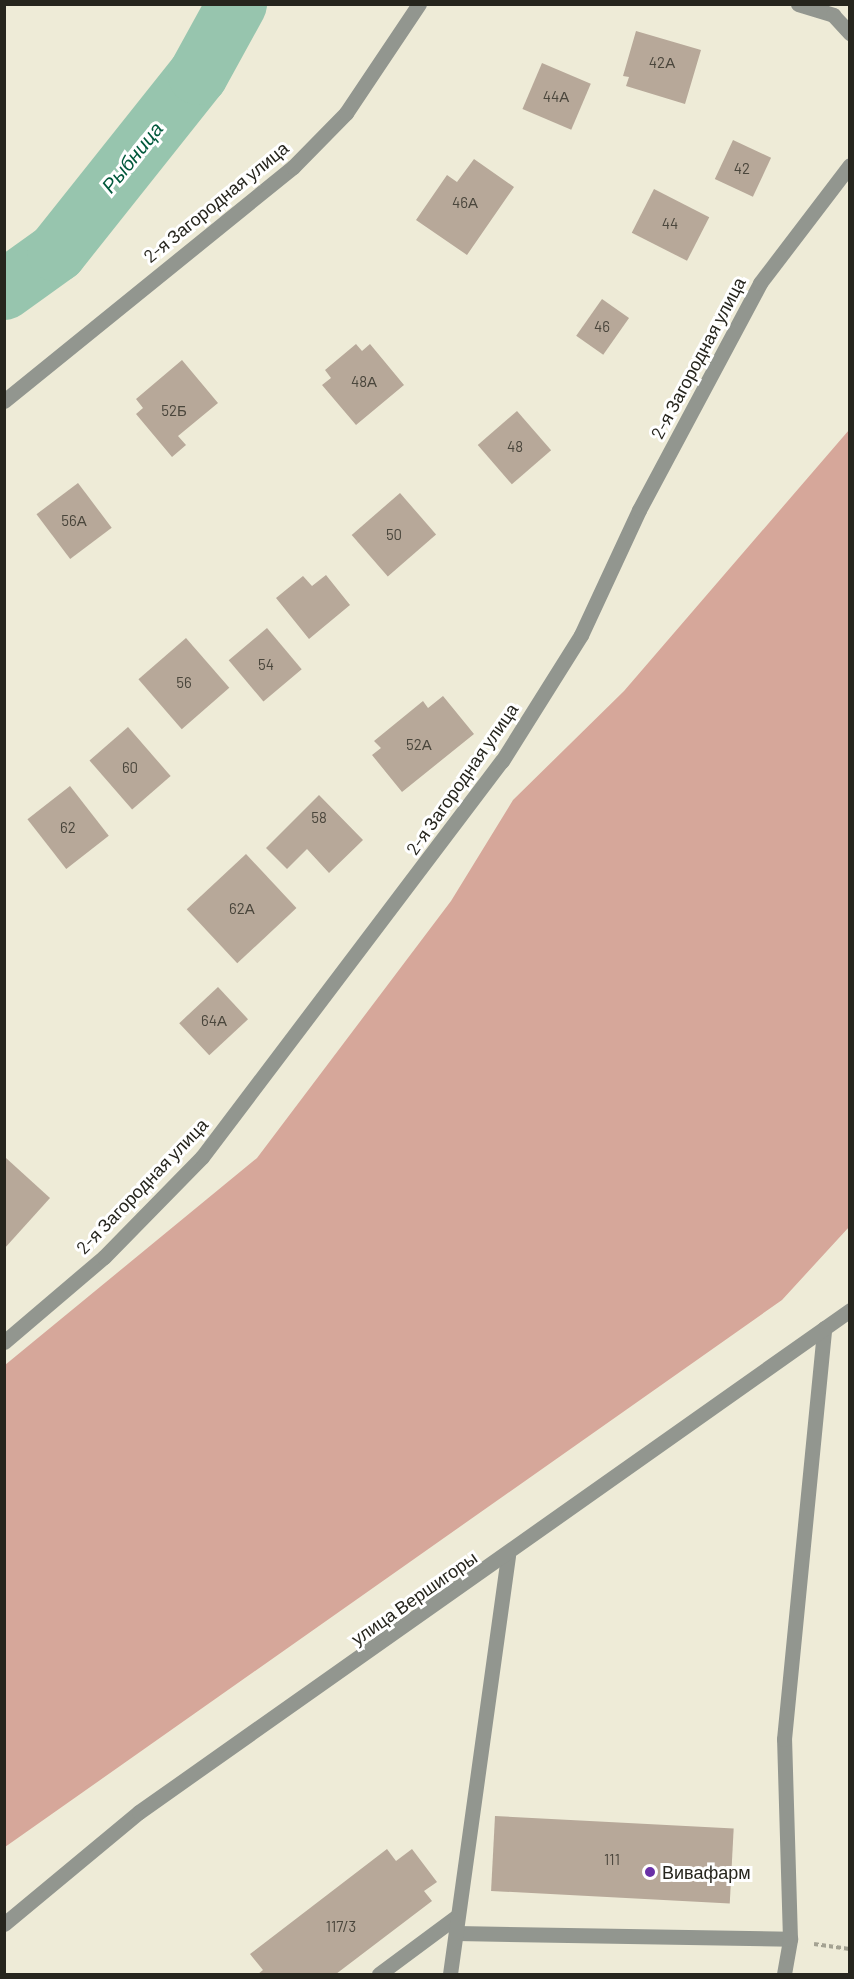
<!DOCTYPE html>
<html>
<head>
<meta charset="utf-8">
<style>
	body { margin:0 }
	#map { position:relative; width:854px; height:1979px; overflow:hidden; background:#eeebd7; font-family:Barlow,sans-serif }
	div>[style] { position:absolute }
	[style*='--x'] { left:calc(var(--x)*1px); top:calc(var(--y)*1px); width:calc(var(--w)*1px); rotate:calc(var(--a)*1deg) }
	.forest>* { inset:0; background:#d6a79a }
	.river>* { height:60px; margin:-30px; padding:0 30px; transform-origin:30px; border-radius:30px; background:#97c5ae }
	.building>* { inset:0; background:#b7a899; transform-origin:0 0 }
	.path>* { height:4px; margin-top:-2px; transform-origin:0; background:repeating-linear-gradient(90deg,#a4a292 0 4.5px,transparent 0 7.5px) }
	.lane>* { height:15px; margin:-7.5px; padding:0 7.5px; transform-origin:7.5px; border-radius:7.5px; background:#92968f }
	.street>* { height:15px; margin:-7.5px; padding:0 7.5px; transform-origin:7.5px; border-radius:7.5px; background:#92968f }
	.dots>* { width:16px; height:16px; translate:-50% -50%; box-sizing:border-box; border:3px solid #fff; border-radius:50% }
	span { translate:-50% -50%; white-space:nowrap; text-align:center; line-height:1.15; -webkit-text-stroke:6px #fff; paint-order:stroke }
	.number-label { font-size:15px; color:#4a463c }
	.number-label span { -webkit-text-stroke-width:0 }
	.street-label { font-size:18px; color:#26251d }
	.poi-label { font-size:18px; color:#26251d }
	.left { translate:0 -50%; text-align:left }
	.water-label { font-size:20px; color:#00583b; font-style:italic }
	.frame { position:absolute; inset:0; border:6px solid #26251d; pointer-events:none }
</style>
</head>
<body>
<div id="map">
	<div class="forest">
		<i style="clip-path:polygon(849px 430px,849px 1227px,782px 1300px,5px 1847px,5px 1365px,257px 1158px,451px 901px,513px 800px,624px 691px)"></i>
	</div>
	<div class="river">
		<i style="--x:4;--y:290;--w:65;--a:-35.6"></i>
		<i style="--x:57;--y:252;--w:226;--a:-51.5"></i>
		<i style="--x:198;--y:75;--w:81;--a:-61.2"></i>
	</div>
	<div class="building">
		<i style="clip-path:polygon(636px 31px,701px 50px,685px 104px,626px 86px,629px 77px,623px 76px)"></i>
		<i style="left:542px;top:63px;width:53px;height:50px;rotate:23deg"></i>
		<i style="left:733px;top:140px;width:42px;height:43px;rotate:25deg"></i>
		<i style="clip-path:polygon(474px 159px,514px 187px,467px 255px,416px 220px,447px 175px,457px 182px)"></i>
		<i style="left:654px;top:189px;width:62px;height:49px;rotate:27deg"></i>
		<i style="left:602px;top:299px;width:33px;height:45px;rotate:35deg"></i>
		<i style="clip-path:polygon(356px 344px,362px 351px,370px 344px,404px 385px,356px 425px,322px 385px,331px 378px,325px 370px)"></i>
		<i style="clip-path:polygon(182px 360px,218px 403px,178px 436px,186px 445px,172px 457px,136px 414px,143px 408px,136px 399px)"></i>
		<i style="left:517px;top:411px;width:52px;height:52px;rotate:49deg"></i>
		<i style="left:78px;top:483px;width:56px;height:52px;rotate:53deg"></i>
		<i style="left:400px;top:493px;width:55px;height:64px;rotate:49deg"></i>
		<i style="clip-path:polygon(326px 575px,350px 605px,309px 639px,276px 598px,303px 576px,312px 586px)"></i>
		<i style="left:267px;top:628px;width:54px;height:50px;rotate:50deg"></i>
		<i style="left:186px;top:638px;width:66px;height:63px;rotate:49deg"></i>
		<i style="clip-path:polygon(443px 696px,474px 734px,402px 792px,372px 755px,381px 748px,374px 741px,423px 701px,428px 708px)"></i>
		<i style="left:128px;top:727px;width:65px;height:51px;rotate:49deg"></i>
		<i style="left:70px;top:786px;width:63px;height:54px;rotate:52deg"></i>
		<i style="clip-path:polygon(319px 795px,363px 840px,329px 873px,307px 849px,287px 869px,266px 848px)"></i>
		<i style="left:246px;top:854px;width:74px;height:81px;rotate:47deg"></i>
		<i style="left:218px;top:987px;width:44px;height:53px;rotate:47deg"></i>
		<i style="clip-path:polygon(6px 1158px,50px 1198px,4px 1249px,4px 1159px)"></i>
		<i style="left:495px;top:1816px;width:239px;height:75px;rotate:3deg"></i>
		<i style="clip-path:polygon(387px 1849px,396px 1861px,412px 1849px,437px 1882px,424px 1891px,432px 1901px,336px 1974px,258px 1974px,263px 1970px,250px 1954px)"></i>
	</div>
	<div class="path">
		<i style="--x:814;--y:1944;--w:36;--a:8"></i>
	</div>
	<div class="lane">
		<i style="--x:456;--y:1933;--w:334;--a:1"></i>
		<i style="--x:379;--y:1974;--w:97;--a:-36.6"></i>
		<i style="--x:450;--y:1974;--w:422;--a:-82.1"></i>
		<i style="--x:784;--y:1974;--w:36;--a:-80"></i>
		<i style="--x:790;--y:1939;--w:200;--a:-91.7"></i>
		<i style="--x:784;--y:1739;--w:413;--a:-84.4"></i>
	</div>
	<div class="street">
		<i style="--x:798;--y:4;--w:37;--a:17"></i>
		<i style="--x:833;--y:15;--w:25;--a:47"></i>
		<i style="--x:4;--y:401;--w:372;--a:-39"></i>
		<i style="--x:293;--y:167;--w:76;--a:-45.5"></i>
		<i style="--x:346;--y:113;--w:131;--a:-56.2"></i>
		<i style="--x:4;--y:1342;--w:131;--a:-40.4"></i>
		<i style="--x:104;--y:1257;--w:140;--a:-45.6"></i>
		<i style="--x:202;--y:1157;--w:497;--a:-52.9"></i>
		<i style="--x:502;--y:761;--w:149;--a:-57.9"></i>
		<i style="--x:581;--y:635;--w:138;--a:-65.1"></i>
		<i style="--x:639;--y:510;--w:257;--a:-61.9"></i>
		<i style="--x:760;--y:283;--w:148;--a:-52.7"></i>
		<i style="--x:4;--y:1924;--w:175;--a:-39.7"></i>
		<i style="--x:139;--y:1812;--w:870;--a:-35.22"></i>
	</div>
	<div class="dots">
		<i style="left:650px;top:1872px;background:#6930a7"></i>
	</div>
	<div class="number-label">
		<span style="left:662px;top:63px">42А</span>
		<span style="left:556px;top:97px">44А</span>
		<span style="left:742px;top:169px">42</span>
		<span style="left:465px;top:203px">46А</span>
		<span style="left:670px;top:224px">44</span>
		<span style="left:602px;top:327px">46</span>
		<span style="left:364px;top:382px">48А</span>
		<span style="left:174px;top:411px">52Б</span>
		<span style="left:515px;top:447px">48</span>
		<span style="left:74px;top:521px">56А</span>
		<span style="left:394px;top:535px">50</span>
		<span style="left:266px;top:665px">54</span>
		<span style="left:184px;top:683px">56</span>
		<span style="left:419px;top:745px">52А</span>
		<span style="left:130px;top:768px">60</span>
		<span style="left:319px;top:818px">58</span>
		<span style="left:68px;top:828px">62</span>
		<span style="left:242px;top:909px">62А</span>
		<span style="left:214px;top:1021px">64А</span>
		<span style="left:612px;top:1860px">111</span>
		<span style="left:341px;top:1927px">117/3</span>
	</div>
	<div class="street-label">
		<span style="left:216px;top:202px;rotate:-39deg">2-я Загородная улица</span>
		<span style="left:698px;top:358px;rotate:-62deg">2-я Загородная улица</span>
		<span style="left:462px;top:779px;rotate:-55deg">2-я Загородная улица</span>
		<span style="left:142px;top:1186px;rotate:-46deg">2-я Загородная улица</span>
		<span style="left:414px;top:1598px;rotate:-35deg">улица Вершигоры</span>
	</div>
	<div class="poi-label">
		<span class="left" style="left:662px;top:1872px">Вивафарм</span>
	</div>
	<div class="water-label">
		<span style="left:132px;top:157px;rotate:-51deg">Рыбница</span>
	</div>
	<div class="frame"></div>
</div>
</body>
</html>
